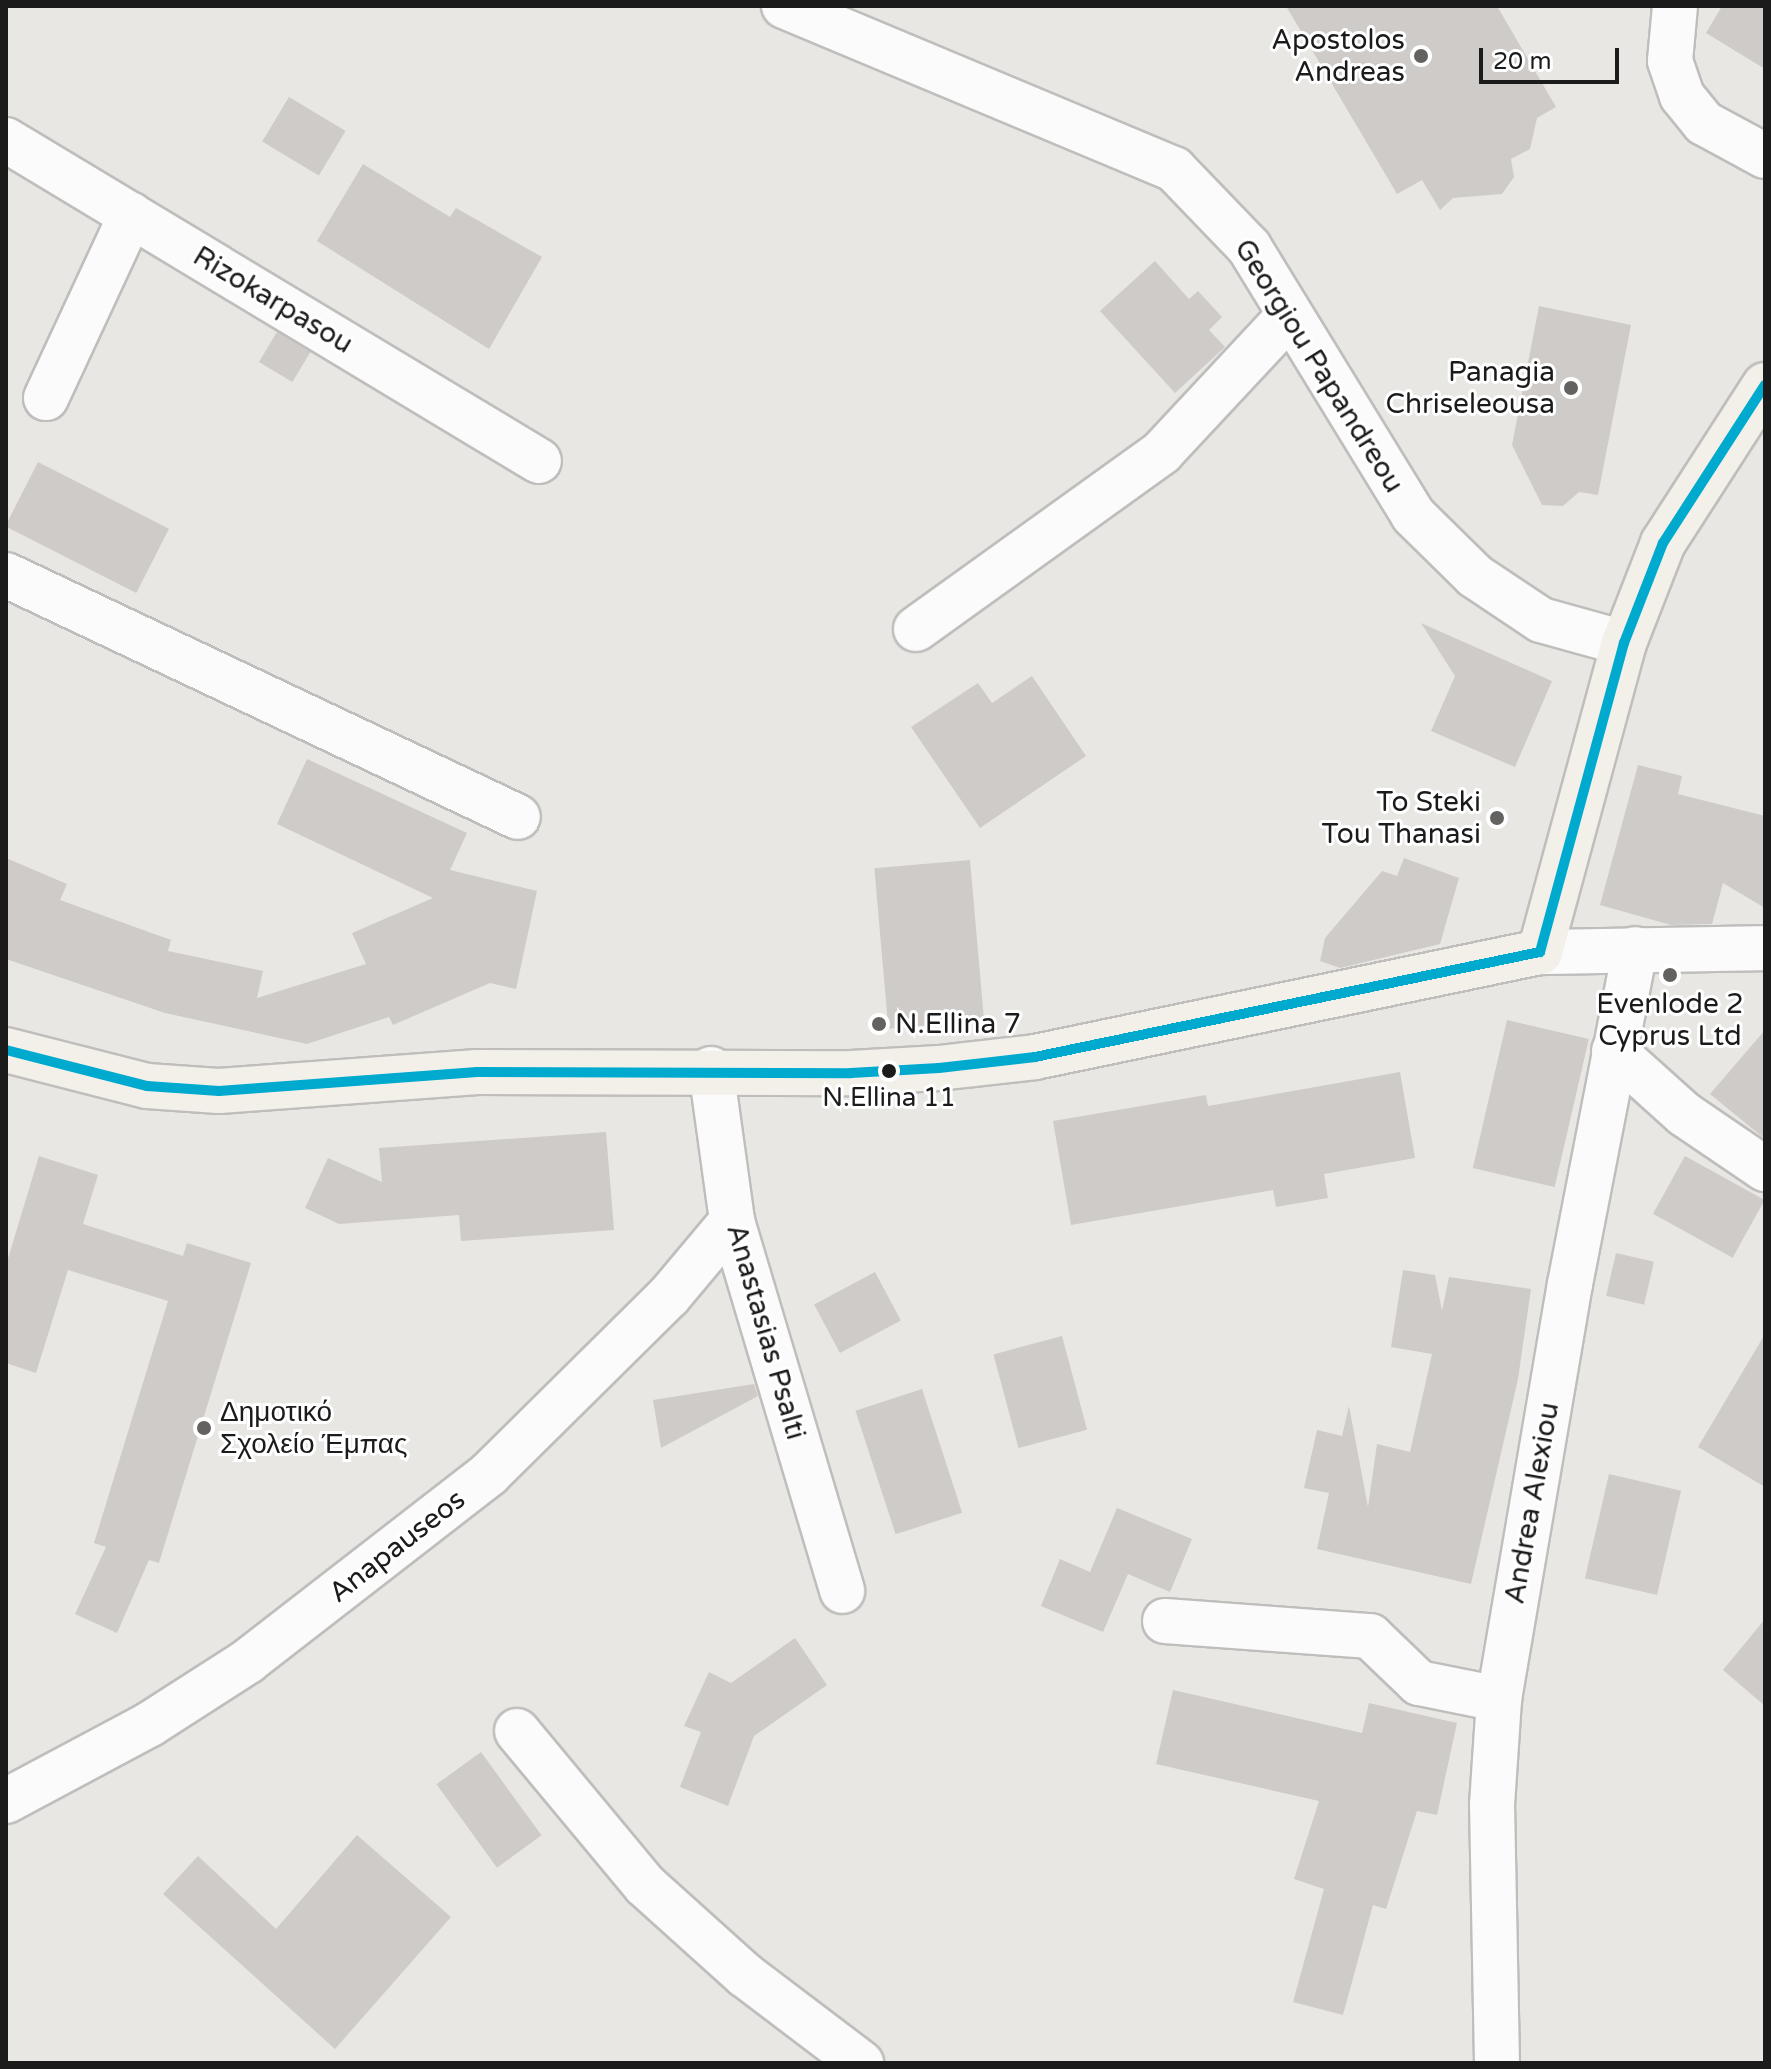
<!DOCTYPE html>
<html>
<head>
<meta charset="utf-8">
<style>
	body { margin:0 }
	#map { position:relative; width:1771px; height:2069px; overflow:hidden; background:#e9e7e4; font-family:"Varela Round",sans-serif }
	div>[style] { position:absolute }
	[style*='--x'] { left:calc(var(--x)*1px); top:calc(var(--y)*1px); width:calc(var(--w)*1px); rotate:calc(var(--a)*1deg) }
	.building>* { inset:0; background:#cecbc9; transform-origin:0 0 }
	.roads { filter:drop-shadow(2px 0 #bfbebc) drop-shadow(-2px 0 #bfbebc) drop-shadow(0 2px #bfbebc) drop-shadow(0 -2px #bfbebc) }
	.street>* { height:44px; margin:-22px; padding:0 22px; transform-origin:22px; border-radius:22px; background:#fcfbfb }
	.secondary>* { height:44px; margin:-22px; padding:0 22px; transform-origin:22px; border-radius:22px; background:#f2f0e9 }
	.bus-1>* { height:10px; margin:-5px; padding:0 5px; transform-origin:5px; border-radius:5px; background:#00a9ce }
	.dots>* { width:22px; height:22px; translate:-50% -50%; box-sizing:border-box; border:4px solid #fff; border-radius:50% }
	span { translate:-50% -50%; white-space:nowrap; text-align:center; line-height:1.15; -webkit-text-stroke:6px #fff; paint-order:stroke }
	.bus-label { font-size:26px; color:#1b1b1b }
	.poi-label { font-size:28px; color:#1b1b1b }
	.right { translate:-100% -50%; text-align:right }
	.left { translate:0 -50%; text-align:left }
	.street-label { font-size:28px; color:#1b1b1b }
	.frame { position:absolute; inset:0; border:8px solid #1b1b1b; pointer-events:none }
	.scale { position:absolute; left:1479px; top:48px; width:140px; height:36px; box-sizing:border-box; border:4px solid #1b1b1b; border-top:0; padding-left:10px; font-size:24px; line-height:28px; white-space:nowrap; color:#1b1b1b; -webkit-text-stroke:6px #fff; paint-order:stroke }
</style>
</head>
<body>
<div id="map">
	<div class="building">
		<i style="clip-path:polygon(1286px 6px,1497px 6px,1556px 107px,1537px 118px,1530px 149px,1511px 159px,1514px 177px,1502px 194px,1453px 198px,1440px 210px,1422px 180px,1397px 194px)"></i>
		<i style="clip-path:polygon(1722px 6px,1765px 6px,1765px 69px,1706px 33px)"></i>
		<i style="left:289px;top:97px;width:66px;height:52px;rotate:31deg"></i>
		<i style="clip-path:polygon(363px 164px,450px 217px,456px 208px,542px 257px,489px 349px,317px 241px)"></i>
		<i style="clip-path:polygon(1155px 261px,1189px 299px,1198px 291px,1222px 317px,1209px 330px,1225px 347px,1175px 393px,1100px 311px)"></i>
		<i style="clip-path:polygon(1539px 306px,1631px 325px,1598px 495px,1579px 492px,1563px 506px,1542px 505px,1512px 445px)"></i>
		<i style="left:277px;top:332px;width:39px;height:35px;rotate:31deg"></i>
		<i style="left:38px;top:462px;width:147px;height:72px;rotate:27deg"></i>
		<i style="clip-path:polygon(1421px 623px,1552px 681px,1515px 767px,1431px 731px,1455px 676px)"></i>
		<i style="clip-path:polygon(1032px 676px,1086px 756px,980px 828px,911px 727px,978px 683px,992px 703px)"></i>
		<i style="clip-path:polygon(307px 759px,467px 833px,450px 870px,537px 891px,516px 989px,490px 983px,393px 1025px,389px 1017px,307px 1044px,165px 1013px,6px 959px,6px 858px,67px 884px,60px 900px,171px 940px,168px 951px,263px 971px,257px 998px,366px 964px,352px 933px,433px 898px,277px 824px)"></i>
		<i style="clip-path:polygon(1638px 765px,1682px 776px,1678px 794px,1765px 816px,1765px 908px,1723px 883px,1712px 924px,1671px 925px,1600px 905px)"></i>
		<i style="clip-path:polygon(1404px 858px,1459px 878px,1440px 944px,1340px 968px,1320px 961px,1325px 938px,1382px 871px,1397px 876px)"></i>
		<i style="left:970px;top:860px;width:161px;height:96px;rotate:85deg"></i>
		<i style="left:1507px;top:1020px;width:84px;height:152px;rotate:13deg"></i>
		<i style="clip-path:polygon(1765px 1030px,1765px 1139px,1710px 1094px)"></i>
		<i style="clip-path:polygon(1400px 1072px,1415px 1158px,1324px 1174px,1328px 1198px,1276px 1207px,1273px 1190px,1071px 1225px,1053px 1121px,1206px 1095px,1208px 1106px)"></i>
		<i style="clip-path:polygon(606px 1132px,614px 1230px,461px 1241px,459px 1215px,339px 1224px,305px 1208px,328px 1158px,382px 1182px,379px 1148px)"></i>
		<i style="clip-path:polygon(39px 1156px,98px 1175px,83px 1224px,183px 1256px,187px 1243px,251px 1263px,159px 1563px,149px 1560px,117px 1633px,75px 1614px,106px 1547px,94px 1543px,168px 1301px,68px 1270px,36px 1373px,6px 1363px,6px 1265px)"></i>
		<i style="left:1685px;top:1156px;width:91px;height:66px;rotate:29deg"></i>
		<i style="left:1616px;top:1253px;width:39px;height:44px;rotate:13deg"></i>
		<i style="clip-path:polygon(1403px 1270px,1435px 1275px,1442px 1311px,1449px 1277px,1531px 1289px,1518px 1379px,1471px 1584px,1317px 1549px,1329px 1493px,1304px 1488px,1317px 1430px,1342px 1436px,1349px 1406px,1368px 1507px,1377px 1444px,1410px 1452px,1432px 1354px,1391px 1347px)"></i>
		<i style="left:875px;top:1272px;width:55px;height:69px;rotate:62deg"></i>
		<i style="clip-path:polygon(1765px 1334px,1765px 1487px,1698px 1447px)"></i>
		<i style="left:1062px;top:1336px;width:97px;height:71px;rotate:75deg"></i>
		<i style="clip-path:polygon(754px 1384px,758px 1396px,661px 1448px,653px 1400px)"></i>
		<i style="left:922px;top:1389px;width:130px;height:70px;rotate:72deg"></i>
		<i style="left:1609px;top:1474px;width:74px;height:107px;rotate:13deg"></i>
		<i style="clip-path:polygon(1117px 1508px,1192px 1539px,1170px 1592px,1128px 1574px,1103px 1632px,1041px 1606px,1060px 1559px,1090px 1572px)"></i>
		<i style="clip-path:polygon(1765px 1619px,1765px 1706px,1723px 1670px)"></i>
		<i style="clip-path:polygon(795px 1638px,827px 1685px,754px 1736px,728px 1806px,680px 1787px,701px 1732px,684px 1726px,709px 1672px,731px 1683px)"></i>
		<i style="clip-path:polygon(1173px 1690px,1362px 1733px,1369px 1703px,1457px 1723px,1437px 1815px,1417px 1811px,1386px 1909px,1373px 1905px,1343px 2015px,1293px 2002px,1324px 1889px,1294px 1879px,1319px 1801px,1156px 1764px)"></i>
		<i style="left:481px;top:1752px;width:103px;height:55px;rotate:54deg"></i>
		<i style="clip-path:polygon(357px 1835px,451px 1917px,335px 2049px,163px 1894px,198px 1856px,276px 1929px)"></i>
	</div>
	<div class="roads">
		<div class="street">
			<i style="--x:784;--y:6;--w:423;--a:22.7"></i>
			<i style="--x:1174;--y:169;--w:108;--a:46.1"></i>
			<i style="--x:1249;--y:247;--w:314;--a:58.5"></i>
			<i style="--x:1413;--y:515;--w:87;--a:44.5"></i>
			<i style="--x:1475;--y:576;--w:79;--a:33.7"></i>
			<i style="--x:1541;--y:620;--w:86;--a:15.5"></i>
			<i style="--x:1675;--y:6;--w:55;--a:95.2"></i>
			<i style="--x:1670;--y:61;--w:37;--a:71"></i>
			<i style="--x:1682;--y:96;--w:35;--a:51"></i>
			<i style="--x:1704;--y:123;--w:69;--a:28.4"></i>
			<i style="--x:6;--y:140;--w:622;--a:31.06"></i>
			<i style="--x:46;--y:398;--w:202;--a:-65.1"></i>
			<i style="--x:6;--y:575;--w:566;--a:25.3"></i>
			<i style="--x:916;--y:629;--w:303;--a:-35.7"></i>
			<i style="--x:1162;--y:452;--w:186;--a:-47"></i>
			<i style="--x:1540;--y:952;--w:225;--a:-1"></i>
			<i style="--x:1614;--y:1051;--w:94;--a:42"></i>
			<i style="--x:1684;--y:1114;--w:98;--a:34.2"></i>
			<i style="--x:711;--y:1069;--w:153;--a:82.1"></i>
			<i style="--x:732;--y:1221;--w:386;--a:73.4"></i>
			<i style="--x:1165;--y:1621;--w:206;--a:4.2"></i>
			<i style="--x:1370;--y:1636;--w:68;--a:43.8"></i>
			<i style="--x:1419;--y:1683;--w:82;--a:11.3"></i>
			<i style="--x:517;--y:1731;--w:200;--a:50.3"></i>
			<i style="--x:645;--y:1885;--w:135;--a:42"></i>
			<i style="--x:745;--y:1975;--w:146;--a:37.2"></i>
			<i style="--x:6;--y:1801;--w:163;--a:-28.1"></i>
			<i style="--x:150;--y:1724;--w:117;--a:-32.7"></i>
			<i style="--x:248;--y:1661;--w:305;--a:-37.8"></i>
			<i style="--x:489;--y:1474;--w:253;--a:-44.7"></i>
			<i style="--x:669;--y:1296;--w:98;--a:-50"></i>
			<i style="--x:1497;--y:2063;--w:258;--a:-91.1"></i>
			<i style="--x:1492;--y:1805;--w:106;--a:-86.2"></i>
			<i style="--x:1499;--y:1699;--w:421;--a:-80.3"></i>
			<i style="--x:1570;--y:1284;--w:341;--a:-79"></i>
		</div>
		<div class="secondary">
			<i style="--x:6;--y:1050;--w:146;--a:14.3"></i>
			<i style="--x:147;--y:1086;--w:72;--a:4"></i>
			<i style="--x:219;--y:1091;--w:259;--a:-4.2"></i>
			<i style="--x:477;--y:1072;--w:374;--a:0.2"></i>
			<i style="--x:851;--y:1073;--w:88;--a:-3.3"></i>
			<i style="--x:939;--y:1068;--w:97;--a:-6.5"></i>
			<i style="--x:1035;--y:1057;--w:516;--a:-11.75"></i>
			<i style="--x:1540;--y:952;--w:320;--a:-74.8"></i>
			<i style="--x:1624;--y:643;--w:107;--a:-68.7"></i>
			<i style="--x:1663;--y:543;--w:188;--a:-57.2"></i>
		</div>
	</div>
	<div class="bus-1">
		<i style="--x:6;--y:1050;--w:146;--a:14.3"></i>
		<i style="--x:147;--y:1086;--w:72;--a:4"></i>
		<i style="--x:219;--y:1091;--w:259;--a:-4.2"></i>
		<i style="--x:477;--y:1072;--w:374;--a:0.2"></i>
		<i style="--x:851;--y:1073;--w:88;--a:-3.3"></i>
		<i style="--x:939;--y:1068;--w:97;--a:-6.5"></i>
		<i style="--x:1035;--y:1057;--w:516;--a:-11.75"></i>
		<i style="--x:1540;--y:952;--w:320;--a:-74.8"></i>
		<i style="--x:1624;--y:643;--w:107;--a:-68.7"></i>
		<i style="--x:1663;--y:543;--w:188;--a:-57.2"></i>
	</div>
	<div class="dots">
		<i style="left:1421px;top:56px;background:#636261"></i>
		<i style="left:1571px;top:388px;background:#636261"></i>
		<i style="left:1497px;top:818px;background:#636261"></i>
		<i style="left:1670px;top:975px;background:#636261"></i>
		<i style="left:879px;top:1024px;background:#636261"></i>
		<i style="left:889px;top:1071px;background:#1b1b1b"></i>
		<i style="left:204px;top:1428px;background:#636261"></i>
	</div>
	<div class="bus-label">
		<span style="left:889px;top:1098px">N.Ellina 11</span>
	</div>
	<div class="poi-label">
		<span class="right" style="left:1405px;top:56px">Apostolos<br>Andreas</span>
		<span class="right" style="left:1555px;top:388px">Panagia<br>Chriseleousa</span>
		<span class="right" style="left:1481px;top:818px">To Steki<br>Tou Thanasi</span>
		<span style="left:1670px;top:1020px">Evenlode 2<br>Cyprus Ltd</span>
		<span class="left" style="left:895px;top:1024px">N.Ellina 7</span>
		<span class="left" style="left:220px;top:1428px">Δημοτικό<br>Σχολείο Έμπας</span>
	</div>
	<div class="street-label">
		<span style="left:273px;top:300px;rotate:31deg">Rizokarpasou</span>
		<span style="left:1319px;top:366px;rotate:58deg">Georgiou Papandreou</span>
		<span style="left:766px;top:1332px;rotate:74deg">Anastasias Psalti</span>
		<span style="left:1532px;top:1503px;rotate:-80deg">Andrea Alexiou</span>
		<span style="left:397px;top:1546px;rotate:-38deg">Anapauseos</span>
	</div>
	<div class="frame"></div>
	<div class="scale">20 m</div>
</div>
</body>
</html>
